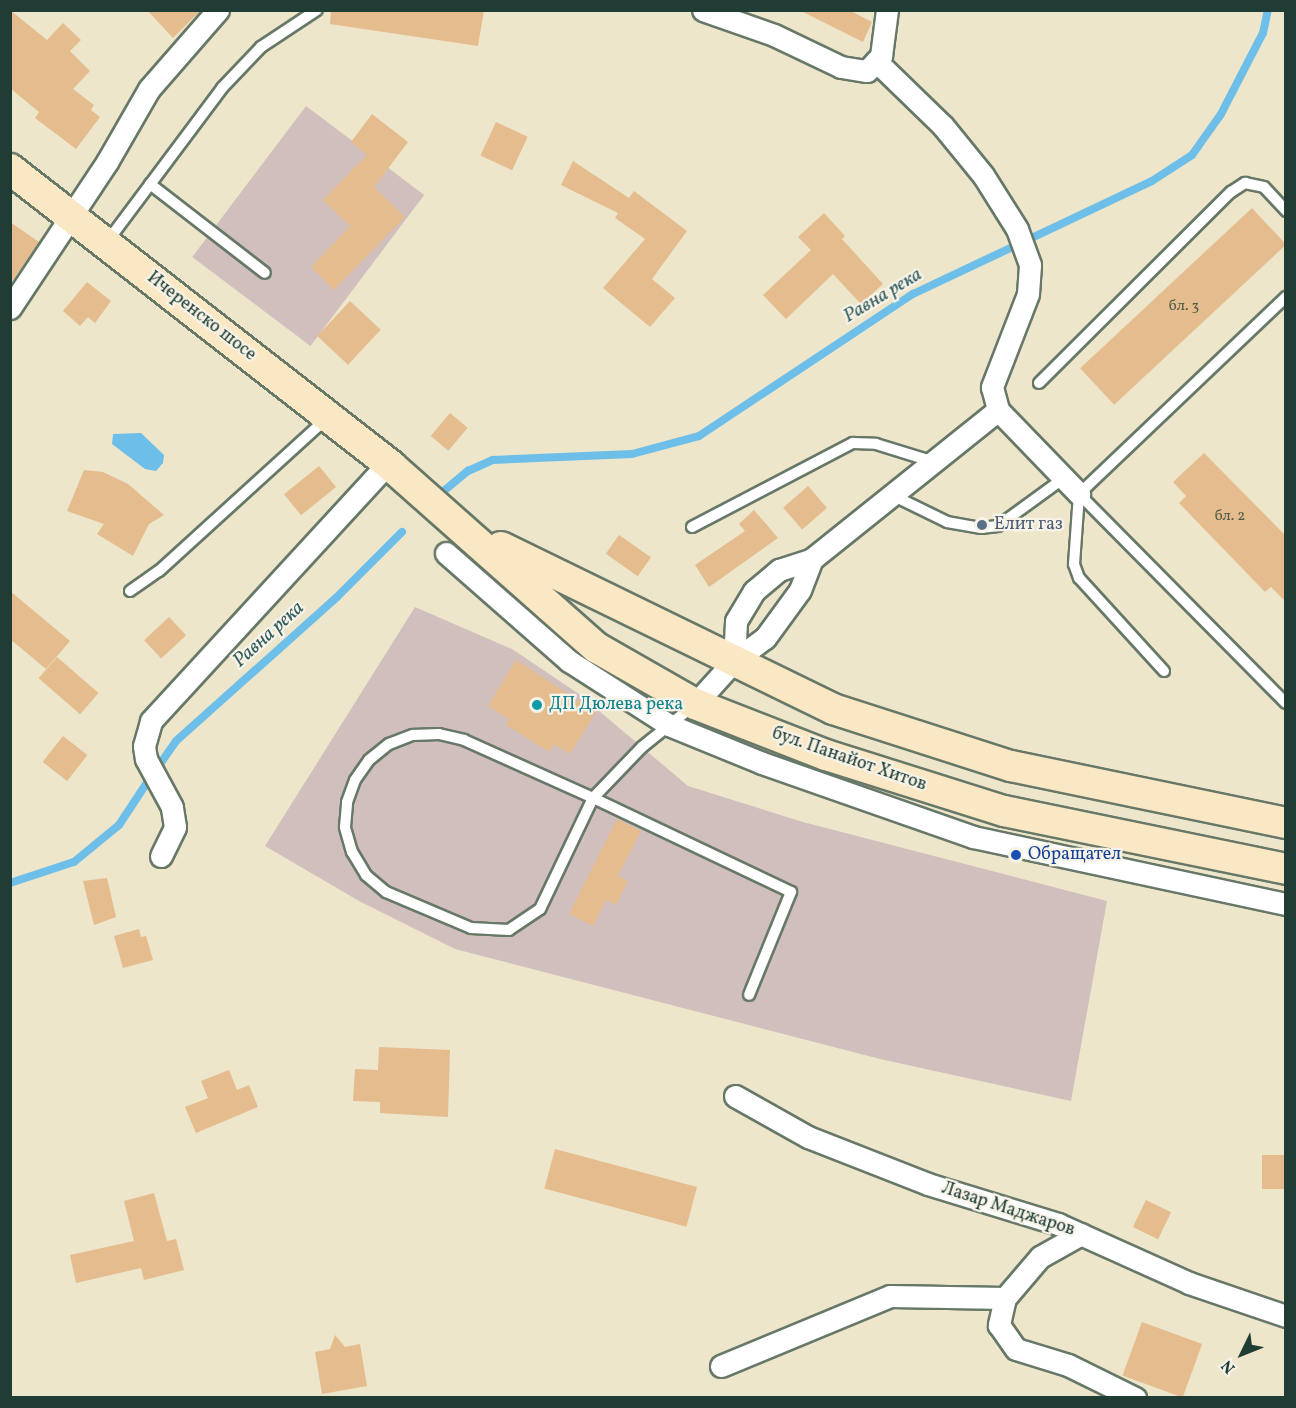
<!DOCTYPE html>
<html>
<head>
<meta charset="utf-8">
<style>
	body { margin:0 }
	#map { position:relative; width:1296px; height:1408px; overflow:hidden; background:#ede6ca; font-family:Vollkorn,serif }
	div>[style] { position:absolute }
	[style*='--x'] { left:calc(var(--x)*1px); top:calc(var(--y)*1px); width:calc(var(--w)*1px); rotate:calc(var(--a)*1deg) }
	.industrial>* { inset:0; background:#d1bfbd; transform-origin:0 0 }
	.water>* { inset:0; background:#6dbfe9 }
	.stream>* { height:8px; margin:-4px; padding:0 4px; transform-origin:4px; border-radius:4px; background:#6dbfe9 }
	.building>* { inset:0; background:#e4bc8e; transform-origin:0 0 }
	.roads { filter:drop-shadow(2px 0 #677868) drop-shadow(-2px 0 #677868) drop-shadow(0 2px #677868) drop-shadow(0 -2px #677868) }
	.lane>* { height:10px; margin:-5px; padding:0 5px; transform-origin:5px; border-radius:5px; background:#fff }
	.street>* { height:21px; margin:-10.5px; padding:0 10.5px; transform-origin:10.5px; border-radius:10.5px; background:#fff }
	.secondary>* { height:30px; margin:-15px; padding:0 15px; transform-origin:15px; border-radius:15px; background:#fae7c3 }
	.dots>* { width:16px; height:16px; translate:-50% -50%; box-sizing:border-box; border:3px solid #f7f3e8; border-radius:50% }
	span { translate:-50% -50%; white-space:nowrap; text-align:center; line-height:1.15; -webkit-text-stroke:4.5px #f7f3e8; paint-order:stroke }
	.number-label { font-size:15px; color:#505d4a }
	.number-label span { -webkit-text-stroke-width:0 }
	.street-label { font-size:18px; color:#1f3d34 }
	.service-label { font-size:18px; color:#4e5e75 }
	.left { translate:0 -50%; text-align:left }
	.culture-label { font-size:18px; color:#0d838f }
	.transit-label { font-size:18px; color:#164399 }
	.water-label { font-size:20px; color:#325e61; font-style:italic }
	.frame { position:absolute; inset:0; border:12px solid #1f3d34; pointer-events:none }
	.north { position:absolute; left:1212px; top:1324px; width:60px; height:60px; -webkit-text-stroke:4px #f7f3e8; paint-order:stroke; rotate:227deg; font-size:16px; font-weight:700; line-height:24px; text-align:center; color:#1f3d34 }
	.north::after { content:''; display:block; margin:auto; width:21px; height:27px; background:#1f3d34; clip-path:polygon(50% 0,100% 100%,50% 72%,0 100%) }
</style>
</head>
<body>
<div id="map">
	<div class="industrial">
		<i style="left:306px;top:106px;width:148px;height:189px;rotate:37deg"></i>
		<i style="clip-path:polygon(415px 607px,512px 649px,579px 694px,688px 786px,803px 822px,1107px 901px,1071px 1101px,880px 1059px,455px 949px,359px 901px,265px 846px)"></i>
	</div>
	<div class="water">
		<i style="clip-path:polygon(141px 433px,164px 455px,163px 463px,156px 471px,145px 469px,112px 444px,113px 434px)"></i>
	</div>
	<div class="stream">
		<i style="--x:439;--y:495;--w:38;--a:-40"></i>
		<i style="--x:468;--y:471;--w:27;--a:-24"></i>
		<i style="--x:493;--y:460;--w:139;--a:-2.5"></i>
		<i style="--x:632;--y:454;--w:69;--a:-15"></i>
		<i style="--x:699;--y:436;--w:257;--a:-33.6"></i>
		<i style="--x:913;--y:294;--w:264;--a:-25.3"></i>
		<i style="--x:1152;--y:181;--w:48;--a:-33"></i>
		<i style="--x:1192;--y:155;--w:50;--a:-54.7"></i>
		<i style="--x:1221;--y:114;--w:91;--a:-62.6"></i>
		<i style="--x:1263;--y:33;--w:24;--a:-78"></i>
		<i style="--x:160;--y:764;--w:28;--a:-55"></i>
		<i style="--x:176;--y:741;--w:216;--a:-41.8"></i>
		<i style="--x:337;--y:597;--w:92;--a:-45"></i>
		<i style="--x:10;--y:883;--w:67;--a:-18.2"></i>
		<i style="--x:74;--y:862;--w:58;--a:-39.4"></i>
		<i style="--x:119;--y:825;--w:53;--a:-56.6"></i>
	</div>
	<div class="building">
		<i style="clip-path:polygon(10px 10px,47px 40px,63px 23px,81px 40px,70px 51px,90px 71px,73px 89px,94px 105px,91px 110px,100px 117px,76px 149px,35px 118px,39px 112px,10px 88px)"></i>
		<i style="clip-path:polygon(147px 10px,201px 10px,173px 38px)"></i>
		<i style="clip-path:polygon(331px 10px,484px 10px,478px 46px,330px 24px)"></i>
		<i style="clip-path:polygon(799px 10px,849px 10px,872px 22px,863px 42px)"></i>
		<i style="clip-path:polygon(372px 114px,408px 142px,374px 187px,405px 217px,334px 290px,311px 267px,350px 226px,323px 200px,367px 155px,351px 142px)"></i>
		<i style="left:496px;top:122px;width:35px;height:37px;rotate:25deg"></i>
		<i style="clip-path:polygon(573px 161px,629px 198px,634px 191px,687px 231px,652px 279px,675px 298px,650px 327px,603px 288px,645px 239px,615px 218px,618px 213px,561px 185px)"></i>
		<i style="left:1252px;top:208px;width:50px;height:235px;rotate:47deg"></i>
		<i style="clip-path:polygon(824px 213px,845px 236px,842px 239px,883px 284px,861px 304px,833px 274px,786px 319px,763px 295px,811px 250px,798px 237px)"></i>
		<i style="clip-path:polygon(10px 222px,39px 242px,10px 284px)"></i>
		<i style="clip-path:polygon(87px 282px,111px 301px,95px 323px,88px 317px,80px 326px,63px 311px)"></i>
		<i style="left:350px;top:301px;width:42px;height:48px;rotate:43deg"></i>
		<i style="left:450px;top:413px;width:23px;height:30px;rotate:40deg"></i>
		<i style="clip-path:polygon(1204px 453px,1286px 536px,1286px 602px,1271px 587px,1265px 592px,1179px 503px,1186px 496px,1173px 482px)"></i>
		<i style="left:319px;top:466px;width:27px;height:45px;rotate:51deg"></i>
		<i style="clip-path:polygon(84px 470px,103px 472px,128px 484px,164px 515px,149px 524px,133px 556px,97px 534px,104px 524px,67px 511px)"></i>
		<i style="left:808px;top:486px;width:29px;height:33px;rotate:49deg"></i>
		<i style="clip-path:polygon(754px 510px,778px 538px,709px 587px,695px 565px,745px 531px,739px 524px)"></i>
		<i style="left:619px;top:535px;width:39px;height:23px;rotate:35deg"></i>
		<i style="clip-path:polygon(10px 591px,70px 641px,46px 669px,10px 639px)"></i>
		<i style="left:169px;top:617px;width:25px;height:34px;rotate:47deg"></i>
		<i style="left:57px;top:657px;width:55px;height:28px;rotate:41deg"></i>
		<i style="clip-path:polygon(516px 660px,596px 712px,570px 754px,554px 744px,549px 752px,506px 725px,509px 719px,488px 706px)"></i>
		<i style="left:63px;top:736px;width:31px;height:33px;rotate:38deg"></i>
		<i style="clip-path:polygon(617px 819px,641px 831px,618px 876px,628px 881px,616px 905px,606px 900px,593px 926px,569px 914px)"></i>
		<i style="clip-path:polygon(107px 878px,116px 917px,94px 925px,83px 881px)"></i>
		<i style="clip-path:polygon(139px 929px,141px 937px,146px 936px,153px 960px,123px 968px,114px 936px)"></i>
		<i style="clip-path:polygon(379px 1047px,450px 1050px,448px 1117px,380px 1113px,380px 1102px,353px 1101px,355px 1069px,378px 1070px)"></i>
		<i style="clip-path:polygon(229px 1070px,237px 1090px,249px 1085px,258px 1107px,196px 1133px,185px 1107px,208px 1098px,201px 1081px)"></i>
		<i style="left:555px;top:1149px;width:147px;height:41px;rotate:15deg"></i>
		<i style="left:1286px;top:1155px;width:34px;height:24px;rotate:90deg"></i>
		<i style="clip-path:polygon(154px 1193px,167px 1241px,176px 1239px,184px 1270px,144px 1280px,141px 1268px,76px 1283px,70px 1255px,134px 1241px,124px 1201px)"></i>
		<i style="left:1146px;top:1200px;width:28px;height:30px;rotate:26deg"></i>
		<i style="left:1142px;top:1322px;width:64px;height:57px;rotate:20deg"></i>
		<i style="clip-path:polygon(335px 1335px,345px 1347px,360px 1344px,367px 1386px,322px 1394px,315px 1352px,330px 1349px)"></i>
	</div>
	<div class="roads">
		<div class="lane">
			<i style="--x:150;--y:184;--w:145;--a:37.7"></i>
			<i style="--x:107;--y:242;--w:192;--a:-53.2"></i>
			<i style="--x:222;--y:88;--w:57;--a:-46.4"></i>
			<i style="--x:261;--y:47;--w:67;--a:-33.5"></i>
			<i style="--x:1039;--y:383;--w:271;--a:-44.9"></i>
			<i style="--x:1231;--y:192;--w:17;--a:-33"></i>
			<i style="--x:1245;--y:183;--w:19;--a:12"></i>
			<i style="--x:1264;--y:187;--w:33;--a:47"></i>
			<i style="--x:1079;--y:494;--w:294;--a:45.3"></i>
			<i style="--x:892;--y:495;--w:61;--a:26.1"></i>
			<i style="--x:947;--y:522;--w:35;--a:10"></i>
			<i style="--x:981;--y:528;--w:17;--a:-7"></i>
			<i style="--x:998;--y:526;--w:82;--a:-36"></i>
			<i style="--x:692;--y:527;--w:182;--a:-27.6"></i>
			<i style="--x:853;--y:443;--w:23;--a:2"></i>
			<i style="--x:876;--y:444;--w:58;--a:17.2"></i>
			<i style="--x:130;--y:591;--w:35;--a:-35"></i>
			<i style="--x:159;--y:571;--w:226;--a:-42.3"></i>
			<i style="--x:1164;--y:671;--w:126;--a:-132.4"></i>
			<i style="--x:1079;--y:578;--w:15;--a:-110"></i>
			<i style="--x:1074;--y:564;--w:70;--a:-85.9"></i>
			<i style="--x:1079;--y:494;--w:286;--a:-43.6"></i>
			<i style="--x:693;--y:706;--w:65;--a:141.2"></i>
			<i style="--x:642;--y:747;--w:71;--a:133.9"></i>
			<i style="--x:593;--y:798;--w:123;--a:115.5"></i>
			<i style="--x:540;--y:909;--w:37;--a:146"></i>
			<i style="--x:509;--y:930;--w:38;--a:-177"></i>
			<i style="--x:471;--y:928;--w:92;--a:-157"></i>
			<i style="--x:386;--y:892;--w:26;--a:-140"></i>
			<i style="--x:366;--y:875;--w:27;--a:-121"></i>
			<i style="--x:352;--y:852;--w:26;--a:-106"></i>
			<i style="--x:345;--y:827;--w:25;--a:-85"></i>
			<i style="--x:347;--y:802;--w:23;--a:-70"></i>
			<i style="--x:355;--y:780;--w:24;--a:-55"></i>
			<i style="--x:369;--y:760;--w:26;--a:-39"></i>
			<i style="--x:389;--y:744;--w:26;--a:-21"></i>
			<i style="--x:413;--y:735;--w:26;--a:-2"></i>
			<i style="--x:439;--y:734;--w:26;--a:13"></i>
			<i style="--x:464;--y:740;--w:141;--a:24.2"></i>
			<i style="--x:593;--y:798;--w:219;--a:25.4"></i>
			<i style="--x:791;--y:892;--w:111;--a:112.2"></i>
		</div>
		<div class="street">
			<i style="--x:703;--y:10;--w:75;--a:19.4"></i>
			<i style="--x:774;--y:35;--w:74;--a:25.5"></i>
			<i style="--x:841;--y:67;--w:26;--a:9"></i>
			<i style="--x:867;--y:71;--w:21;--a:-47"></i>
			<i style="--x:881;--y:56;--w:46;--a:-82.6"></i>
			<i style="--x:876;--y:61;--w:93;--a:44.1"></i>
			<i style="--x:943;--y:126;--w:63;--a:50.8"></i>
			<i style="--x:983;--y:175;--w:64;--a:57.8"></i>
			<i style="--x:1017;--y:229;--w:38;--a:70"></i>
			<i style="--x:1030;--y:265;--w:29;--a:94"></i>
			<i style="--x:1028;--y:294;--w:100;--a:111.2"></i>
			<i style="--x:992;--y:387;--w:24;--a:75"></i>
			<i style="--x:10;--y:308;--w:175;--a:-56.4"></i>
			<i style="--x:107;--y:162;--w:84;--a:-60.1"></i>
			<i style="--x:149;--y:89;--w:105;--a:-48.9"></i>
			<i style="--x:446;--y:553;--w:164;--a:41.3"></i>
			<i style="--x:569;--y:661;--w:119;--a:32.6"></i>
			<i style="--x:669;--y:725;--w:100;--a:22.2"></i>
			<i style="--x:762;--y:763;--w:224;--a:19.3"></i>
			<i style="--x:973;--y:837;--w:320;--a:12.1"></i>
			<i style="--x:734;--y:661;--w:40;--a:-87.1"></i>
			<i style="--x:736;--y:621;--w:35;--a:-59"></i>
			<i style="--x:754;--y:591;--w:33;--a:-40"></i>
			<i style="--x:779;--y:570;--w:35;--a:-18"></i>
			<i style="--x:812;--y:559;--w:238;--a:-38.7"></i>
			<i style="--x:998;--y:410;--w:117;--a:46"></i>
			<i style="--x:695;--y:704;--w:58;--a:-47.8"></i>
			<i style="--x:734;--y:661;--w:39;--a:-37"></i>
			<i style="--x:765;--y:638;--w:59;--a:-53.9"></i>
			<i style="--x:800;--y:590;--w:33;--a:-69"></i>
			<i style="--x:161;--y:856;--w:32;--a:-64"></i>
			<i style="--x:175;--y:827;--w:20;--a:-99"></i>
			<i style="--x:172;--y:807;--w:55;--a:-118.4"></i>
			<i style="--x:146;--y:759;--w:13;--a:-99"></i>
			<i style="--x:144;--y:746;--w:26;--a:-74"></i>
			<i style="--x:151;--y:721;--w:349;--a:-47.4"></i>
			<i style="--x:735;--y:1096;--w:84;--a:29.3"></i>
			<i style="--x:808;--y:1137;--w:129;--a:21.4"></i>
			<i style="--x:928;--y:1184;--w:136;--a:17.1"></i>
			<i style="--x:1058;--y:1224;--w:144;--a:24.2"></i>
			<i style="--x:1189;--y:1283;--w:102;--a:18.8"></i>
			<i style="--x:1081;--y:1234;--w:47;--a:150.7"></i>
			<i style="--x:1040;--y:1257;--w:54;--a:130.5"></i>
			<i style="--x:1005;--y:1298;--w:28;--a:103"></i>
			<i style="--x:999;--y:1325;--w:29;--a:55"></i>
			<i style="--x:1016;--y:1349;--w:54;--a:17.1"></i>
			<i style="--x:1068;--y:1365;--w:75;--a:26.2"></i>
			<i style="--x:721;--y:1366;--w:183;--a:-22.5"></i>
			<i style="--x:890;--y:1296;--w:115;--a:1"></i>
		</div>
		<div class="secondary">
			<i style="--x:10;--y:169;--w:483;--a:37.9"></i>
			<i style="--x:391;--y:466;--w:275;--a:41.5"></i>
			<i style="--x:597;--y:648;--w:113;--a:29.7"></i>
			<i style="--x:695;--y:704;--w:141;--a:21.3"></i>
			<i style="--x:826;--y:755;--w:187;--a:17.5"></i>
			<i style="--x:1004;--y:811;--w:288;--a:11.6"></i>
			<i style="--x:501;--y:547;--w:369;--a:26"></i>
			<i style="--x:833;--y:709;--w:187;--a:17.8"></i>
			<i style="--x:1011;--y:766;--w:281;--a:11.7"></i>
		</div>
	</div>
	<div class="dots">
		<i style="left:982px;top:525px;background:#5c6f8a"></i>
		<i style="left:537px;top:705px;background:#0f9aa8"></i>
		<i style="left:1016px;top:855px;background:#1a4fb4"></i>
	</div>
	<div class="number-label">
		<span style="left:1184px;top:307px">бл. 3</span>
		<span style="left:1230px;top:517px">бл. 2</span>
	</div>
	<div class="street-label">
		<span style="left:201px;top:317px;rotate:38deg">Ичеренско шосе</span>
		<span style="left:849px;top:760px;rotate:19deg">бул. Панайот Хитов</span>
		<span style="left:1008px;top:1210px;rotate:18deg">Лазар Маджаров</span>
	</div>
	<div class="service-label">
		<span class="left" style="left:994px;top:525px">Елит газ</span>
	</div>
	<div class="culture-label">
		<span class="left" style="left:549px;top:705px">ДП Дюлева река</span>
	</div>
	<div class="transit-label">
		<span class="left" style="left:1028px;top:855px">Обращател</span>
	</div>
	<div class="water-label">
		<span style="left:883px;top:296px;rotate:-31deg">Равна река</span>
		<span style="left:269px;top:635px;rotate:-42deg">Равна река</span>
	</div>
	<div class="frame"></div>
	<div class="north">N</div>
</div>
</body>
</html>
